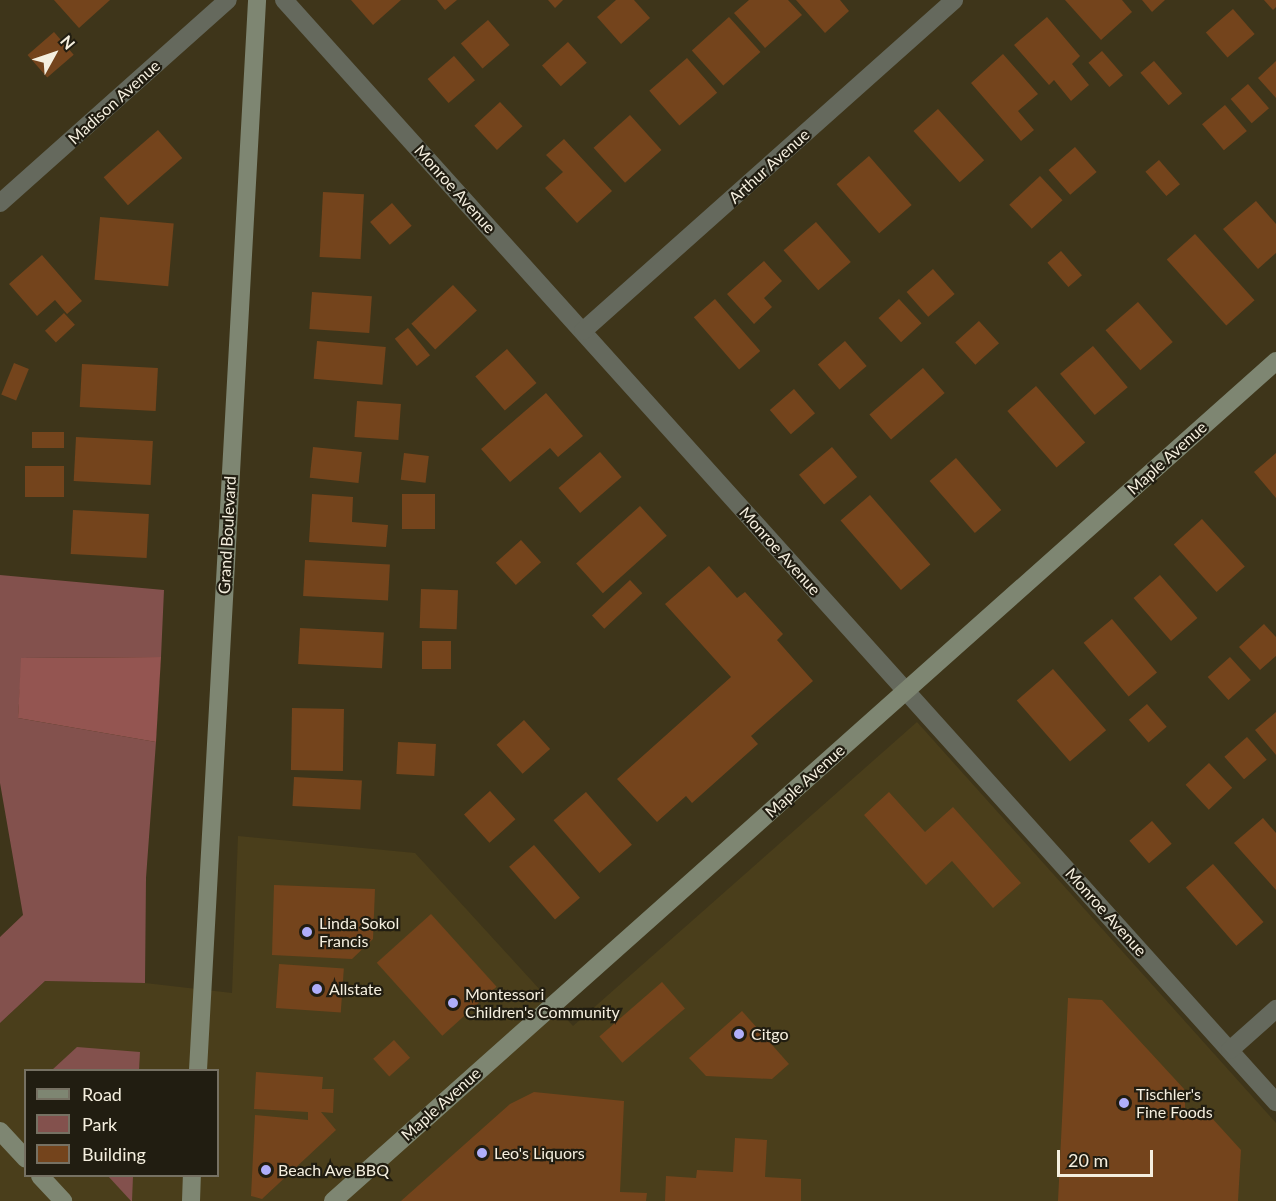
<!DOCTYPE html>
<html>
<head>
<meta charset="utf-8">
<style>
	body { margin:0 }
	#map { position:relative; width:1276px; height:1201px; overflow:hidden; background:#3e351a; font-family:Lato,sans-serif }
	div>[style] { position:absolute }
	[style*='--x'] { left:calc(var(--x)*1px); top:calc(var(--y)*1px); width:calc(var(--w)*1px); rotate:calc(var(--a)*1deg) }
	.built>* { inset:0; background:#4a3e1b }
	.green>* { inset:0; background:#83514d }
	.forest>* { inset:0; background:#945551 }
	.building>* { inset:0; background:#74441c; transform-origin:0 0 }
	.street>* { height:18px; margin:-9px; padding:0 9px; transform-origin:9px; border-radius:9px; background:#65695d }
	.secondary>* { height:18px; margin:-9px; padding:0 9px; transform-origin:9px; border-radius:9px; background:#7e8672 }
	.dots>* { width:16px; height:16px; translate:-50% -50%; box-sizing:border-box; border:3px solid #211d11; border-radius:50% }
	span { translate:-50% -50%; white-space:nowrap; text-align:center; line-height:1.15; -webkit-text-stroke:4.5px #211d11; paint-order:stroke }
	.street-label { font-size:16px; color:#f5efdf }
	.poi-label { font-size:16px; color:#f5efdf }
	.left { translate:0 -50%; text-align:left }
	.legend { position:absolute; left:24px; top:1069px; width:195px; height:108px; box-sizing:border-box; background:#211d11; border:2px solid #767163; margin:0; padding:8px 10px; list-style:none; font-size:18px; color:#f5efdf }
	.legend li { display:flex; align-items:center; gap:12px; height:30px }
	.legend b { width:30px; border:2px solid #767163 }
	.north { position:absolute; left:24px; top:24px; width:60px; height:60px; -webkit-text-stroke:4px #211d11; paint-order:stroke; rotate:50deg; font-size:16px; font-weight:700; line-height:24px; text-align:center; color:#f5efdf }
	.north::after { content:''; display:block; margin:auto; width:21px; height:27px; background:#f5efdf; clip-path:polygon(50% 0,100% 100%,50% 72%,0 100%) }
	.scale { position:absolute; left:1057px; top:1150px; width:96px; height:27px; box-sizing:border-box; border:3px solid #f5efdf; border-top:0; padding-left:8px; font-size:18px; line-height:21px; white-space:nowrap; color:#f5efdf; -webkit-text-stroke:4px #211d11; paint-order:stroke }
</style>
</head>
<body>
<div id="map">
	<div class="built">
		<i style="clip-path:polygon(evenodd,917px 722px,1276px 1123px,1276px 1201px,0 1201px,0 1023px,45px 981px,145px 983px,232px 993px,238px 836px,415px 853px,573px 1026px,917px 722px,26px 1070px,218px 1070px,218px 1176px,26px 1176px,26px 1070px)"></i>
	</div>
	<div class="green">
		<i style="clip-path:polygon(0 575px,164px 590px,161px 657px,22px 658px,18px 718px,156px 742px,146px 878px,145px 983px,45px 981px,0 1023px,0 937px,23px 915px,0 783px)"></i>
		<i style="clip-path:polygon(77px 1047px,140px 1052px,139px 1070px,52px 1070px)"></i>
		<i style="clip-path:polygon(108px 1176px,133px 1176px,132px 1201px,131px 1201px)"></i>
	</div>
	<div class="forest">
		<i style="clip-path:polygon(161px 657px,156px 742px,18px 718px,21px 658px)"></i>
	</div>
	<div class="building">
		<i style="clip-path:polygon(54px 0,110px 0,79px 28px)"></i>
		<i style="clip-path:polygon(351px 0,401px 0,373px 25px)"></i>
		<i style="clip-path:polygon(437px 0,457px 0,445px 10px)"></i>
		<i style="clip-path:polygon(548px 0,563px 0,555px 8px)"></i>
		<i style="clip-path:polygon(616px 0,634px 0,650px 18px,621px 44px,597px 17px)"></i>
		<i style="clip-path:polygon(749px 0,788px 0,802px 15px,765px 48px,734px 13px)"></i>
		<i style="clip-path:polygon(796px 0,840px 0,849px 11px,825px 33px)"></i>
		<i style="clip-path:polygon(1065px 0,1122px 0,1132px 12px,1101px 40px)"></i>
		<i style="clip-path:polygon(1142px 0,1165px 0,1152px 12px)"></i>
		<i style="clip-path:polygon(1264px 0,1276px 0,1276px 7px,1273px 10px)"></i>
		<i style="left:1233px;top:9px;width:33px;height:36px;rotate:49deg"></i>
		<i style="left:729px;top:17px;width:47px;height:50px;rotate:48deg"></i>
		<i style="clip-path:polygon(1047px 17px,1080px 56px,1072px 64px,1089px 85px,1071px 101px,1054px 80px,1049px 85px,1014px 45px)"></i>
		<i style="left:488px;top:20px;width:33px;height:36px;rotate:49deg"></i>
		<i style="left:54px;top:32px;width:30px;height:35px;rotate:49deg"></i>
		<i style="left:568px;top:42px;width:28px;height:35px;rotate:48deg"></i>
		<i style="left:1102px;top:51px;width:32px;height:18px;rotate:49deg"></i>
		<i style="clip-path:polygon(1003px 54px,1038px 94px,1018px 111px,1034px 130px,1021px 141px,971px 83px)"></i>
		<i style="left:454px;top:56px;width:32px;height:35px;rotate:49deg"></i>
		<i style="left:687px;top:58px;width:46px;height:50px;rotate:49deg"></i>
		<i style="left:1154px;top:61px;width:43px;height:18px;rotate:49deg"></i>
		<i style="clip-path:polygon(1276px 61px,1276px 98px,1258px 78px)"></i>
		<i style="left:1248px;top:84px;width:32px;height:23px;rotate:49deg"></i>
		<i style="left:500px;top:102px;width:33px;height:35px;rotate:47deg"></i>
		<i style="left:1225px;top:105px;width:34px;height:30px;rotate:50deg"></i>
		<i style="left:938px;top:109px;width:69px;height:33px;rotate:48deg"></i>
		<i style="left:630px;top:115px;width:47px;height:49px;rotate:48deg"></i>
		<i style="left:158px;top:130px;width:37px;height:72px;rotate:49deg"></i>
		<i style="clip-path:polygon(564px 139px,612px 191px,577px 223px,545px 188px,563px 172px,546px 155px)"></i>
		<i style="left:1075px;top:147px;width:33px;height:35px;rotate:49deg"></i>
		<i style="left:869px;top:156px;width:65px;height:43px;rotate:49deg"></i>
		<i style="left:1159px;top:160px;width:32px;height:18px;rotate:49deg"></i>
		<i style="left:1040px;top:176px;width:33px;height:42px;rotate:47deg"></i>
		<i style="left:323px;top:192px;width:41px;height:65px;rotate:3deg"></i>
		<i style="clip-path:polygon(1256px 201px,1276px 224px,1276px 253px,1258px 269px,1223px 229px)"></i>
		<i style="left:392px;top:203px;width:30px;height:29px;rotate:49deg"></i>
		<i style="left:100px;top:217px;width:74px;height:63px;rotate:5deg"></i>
		<i style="left:816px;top:222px;width:53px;height:43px;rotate:49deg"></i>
		<i style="left:1195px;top:234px;width:89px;height:38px;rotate:48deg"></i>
		<i style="left:1061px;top:251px;width:32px;height:18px;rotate:49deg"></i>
		<i style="clip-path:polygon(42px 255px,82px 301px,67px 314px,55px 300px,37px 316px,9px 284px)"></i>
		<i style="clip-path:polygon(764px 261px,782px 281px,764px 298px,772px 307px,754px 324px,727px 294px)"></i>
		<i style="left:933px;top:269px;width:33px;height:35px;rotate:49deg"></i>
		<i style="left:453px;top:285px;width:35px;height:57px;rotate:47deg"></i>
		<i style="left:312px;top:292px;width:60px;height:37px;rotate:4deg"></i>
		<i style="left:715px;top:299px;width:69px;height:28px;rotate:49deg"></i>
		<i style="left:899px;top:299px;width:33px;height:28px;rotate:47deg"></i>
		<i style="left:1138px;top:302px;width:53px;height:43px;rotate:49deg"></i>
		<i style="left:64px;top:313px;width:16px;height:26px;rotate:47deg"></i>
		<i style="left:979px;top:321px;width:30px;height:32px;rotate:48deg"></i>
		<i style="left:408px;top:328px;width:35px;height:17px;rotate:51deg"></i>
		<i style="left:317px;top:341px;width:69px;height:38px;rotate:5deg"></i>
		<i style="left:845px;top:341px;width:33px;height:36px;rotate:49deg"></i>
		<i style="left:1093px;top:346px;width:54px;height:43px;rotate:50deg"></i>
		<i style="left:507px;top:349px;width:45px;height:42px;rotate:49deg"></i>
		<i style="left:14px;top:363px;width:16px;height:34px;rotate:22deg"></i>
		<i style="left:82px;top:364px;width:76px;height:43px;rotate:3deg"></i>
		<i style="left:923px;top:368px;width:33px;height:71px;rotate:49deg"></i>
		<i style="left:1036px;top:386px;width:75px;height:38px;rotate:49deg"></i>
		<i style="left:794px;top:389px;width:32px;height:32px;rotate:49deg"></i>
		<i style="clip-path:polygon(546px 393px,583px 436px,558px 457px,550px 448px,510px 482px,481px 449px)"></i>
		<i style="left:357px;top:401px;width:44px;height:36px;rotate:4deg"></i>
		<i style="left:32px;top:432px;width:32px;height:16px"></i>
		<i style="left:76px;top:437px;width:77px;height:44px;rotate:3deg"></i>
		<i style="left:313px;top:447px;width:49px;height:31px;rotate:6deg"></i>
		<i style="left:832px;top:447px;width:39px;height:43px;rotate:50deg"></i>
		<i style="left:600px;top:452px;width:33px;height:55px;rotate:49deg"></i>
		<i style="left:404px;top:453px;width:25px;height:27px;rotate:7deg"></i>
		<i style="clip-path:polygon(1276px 453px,1276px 498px,1254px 472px)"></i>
		<i style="left:956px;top:458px;width:69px;height:35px;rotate:49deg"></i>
		<i style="left:25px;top:466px;width:39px;height:31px"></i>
		<i style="clip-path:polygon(312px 494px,353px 497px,352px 522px,388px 525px,386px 547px,309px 542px)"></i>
		<i style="left:402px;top:494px;width:33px;height:35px"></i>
		<i style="left:870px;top:495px;width:92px;height:39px;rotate:49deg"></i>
		<i style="left:640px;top:506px;width:40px;height:86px;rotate:48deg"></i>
		<i style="left:73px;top:510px;width:76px;height:44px;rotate:3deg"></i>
		<i style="left:1202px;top:519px;width:64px;height:38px;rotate:48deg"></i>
		<i style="left:521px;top:540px;width:30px;height:34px;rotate:48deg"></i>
		<i style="left:305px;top:560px;width:85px;height:36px;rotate:3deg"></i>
		<i style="clip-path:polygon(709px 566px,737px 598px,745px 592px,783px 634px,777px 640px,813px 681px,751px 736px,758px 744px,692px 803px,686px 796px,657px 822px,617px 779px,731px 677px,665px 604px)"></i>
		<i style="left:1160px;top:575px;width:57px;height:35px;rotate:49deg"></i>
		<i style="left:630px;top:580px;width:18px;height:52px;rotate:47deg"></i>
		<i style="left:421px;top:589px;width:37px;height:39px;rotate:2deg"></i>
		<i style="left:1112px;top:619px;width:70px;height:37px;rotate:50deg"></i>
		<i style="clip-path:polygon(1264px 624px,1276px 637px,1276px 656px,1260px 670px,1239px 647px)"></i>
		<i style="left:300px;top:628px;width:84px;height:36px;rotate:3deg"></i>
		<i style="left:422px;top:641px;width:29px;height:28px"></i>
		<i style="left:1230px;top:657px;width:31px;height:30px;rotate:48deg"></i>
		<i style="left:1053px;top:669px;width:81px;height:48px;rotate:49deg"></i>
		<i style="left:1147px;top:704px;width:30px;height:24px;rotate:49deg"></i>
		<i style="left:292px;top:708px;width:52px;height:62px;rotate:1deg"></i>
		<i style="clip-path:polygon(1276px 712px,1276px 755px,1255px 730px)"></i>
		<i style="left:524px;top:720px;width:39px;height:37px;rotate:48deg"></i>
		<i style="left:1247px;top:737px;width:30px;height:30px;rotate:49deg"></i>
		<i style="left:398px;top:742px;width:38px;height:32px;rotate:3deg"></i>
		<i style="left:1209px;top:763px;width:34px;height:32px;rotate:47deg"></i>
		<i style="left:294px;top:777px;width:68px;height:29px;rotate:3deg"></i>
		<i style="left:490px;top:791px;width:38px;height:35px;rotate:48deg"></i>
		<i style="left:586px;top:792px;width:70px;height:43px;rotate:49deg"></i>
		<i style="clip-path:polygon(889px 792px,925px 832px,953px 807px,1021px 883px,993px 908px,952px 861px,926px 885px,864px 815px)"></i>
		<i style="clip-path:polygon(1263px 818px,1276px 833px,1276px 890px,1234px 843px)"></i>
		<i style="left:1152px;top:821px;width:30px;height:30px;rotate:49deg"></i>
		<i style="left:534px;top:845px;width:70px;height:33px;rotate:49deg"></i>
		<i style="left:1213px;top:864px;width:77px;height:36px;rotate:49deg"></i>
		<i style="clip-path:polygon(274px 885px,375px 889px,373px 939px,352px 959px,272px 955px)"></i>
		<i style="left:431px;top:914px;width:98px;height:73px;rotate:48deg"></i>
		<i style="left:279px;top:964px;width:65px;height:44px;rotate:4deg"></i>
		<i style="left:662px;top:982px;width:35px;height:83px;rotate:49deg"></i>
		<i style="clip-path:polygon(1068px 998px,1102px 1000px,1185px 1090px,1185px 1117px,1211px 1117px,1241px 1150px,1238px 1201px,1058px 1201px)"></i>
		<i style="clip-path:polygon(742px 1011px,789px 1064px,772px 1079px,706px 1076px,689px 1058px)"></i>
		<i style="left:394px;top:1040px;width:24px;height:28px;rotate:48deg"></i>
		<i style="clip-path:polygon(256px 1072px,323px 1077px,322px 1089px,334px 1089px,333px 1113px,321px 1112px,336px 1130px,262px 1199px,251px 1196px,255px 1115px,308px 1120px,308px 1112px,254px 1109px)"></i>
		<i style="clip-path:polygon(534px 1092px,624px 1101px,620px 1192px,647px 1193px,646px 1201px,401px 1201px,510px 1104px)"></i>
		<i style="clip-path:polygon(735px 1138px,767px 1140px,765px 1177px,801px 1179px,801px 1201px,665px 1201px,666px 1176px,696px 1178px,697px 1170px,733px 1172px)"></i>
	</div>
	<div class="street">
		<i style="--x:284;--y:0;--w:1483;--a:48.01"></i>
		<i style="--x:0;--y:203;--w:305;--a:-41.7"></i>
		<i style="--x:583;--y:331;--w:497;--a:-41.7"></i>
		<i style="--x:1230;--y:1050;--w:62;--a:-41.7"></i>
	</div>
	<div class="secondary">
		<i style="--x:198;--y:1070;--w:1072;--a:-86.84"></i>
		<i style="--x:0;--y:1131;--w:38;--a:47"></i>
		<i style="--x:40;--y:1176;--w:34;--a:47"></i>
		<i style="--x:191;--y:1201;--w:25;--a:-88"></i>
		<i style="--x:333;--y:1201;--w:1263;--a:-41.69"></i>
	</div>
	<div class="dots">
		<i style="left:307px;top:932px;background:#afaefa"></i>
		<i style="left:317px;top:989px;background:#afaefa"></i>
		<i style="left:453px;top:1003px;background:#afaefa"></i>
		<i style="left:739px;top:1034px;background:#afaefa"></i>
		<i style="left:1124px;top:1103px;background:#afaefa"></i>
		<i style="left:482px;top:1153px;background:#afaefa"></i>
		<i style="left:266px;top:1170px;background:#afaefa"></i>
	</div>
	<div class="street-label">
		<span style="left:114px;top:102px;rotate:-42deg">Madison Avenue</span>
		<span style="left:769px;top:166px;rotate:-42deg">Arthur Avenue</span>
		<span style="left:455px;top:189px;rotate:48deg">Monroe Avenue</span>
		<span style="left:1167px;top:458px;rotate:-42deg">Maple Avenue</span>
		<span style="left:227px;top:535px;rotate:-87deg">Grand Boulevard</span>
		<span style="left:780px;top:551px;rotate:48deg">Monroe Avenue</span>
		<span style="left:805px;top:781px;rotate:-42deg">Maple Avenue</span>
		<span style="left:1106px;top:912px;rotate:48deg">Monroe Avenue</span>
		<span style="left:441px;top:1104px;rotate:-42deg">Maple Avenue</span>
	</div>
	<div class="poi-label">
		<span class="left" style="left:319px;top:932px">Linda Sokol<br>Francis</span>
		<span class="left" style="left:329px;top:989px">Allstate</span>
		<span class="left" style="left:465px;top:1003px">Montessori<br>Children's Community</span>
		<span class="left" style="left:751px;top:1034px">Citgo</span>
		<span class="left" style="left:1136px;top:1103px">Tischler's<br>Fine Foods</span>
		<span class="left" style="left:494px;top:1153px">Leo's Liquors</span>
		<span class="left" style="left:278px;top:1170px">Beach Ave BBQ</span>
	</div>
	<ul class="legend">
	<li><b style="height:8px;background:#7e8672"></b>Road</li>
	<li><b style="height:16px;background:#83514d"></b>Park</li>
	<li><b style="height:16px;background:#74441c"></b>Building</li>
	</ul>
	<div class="north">N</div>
	<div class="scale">20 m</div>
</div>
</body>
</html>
